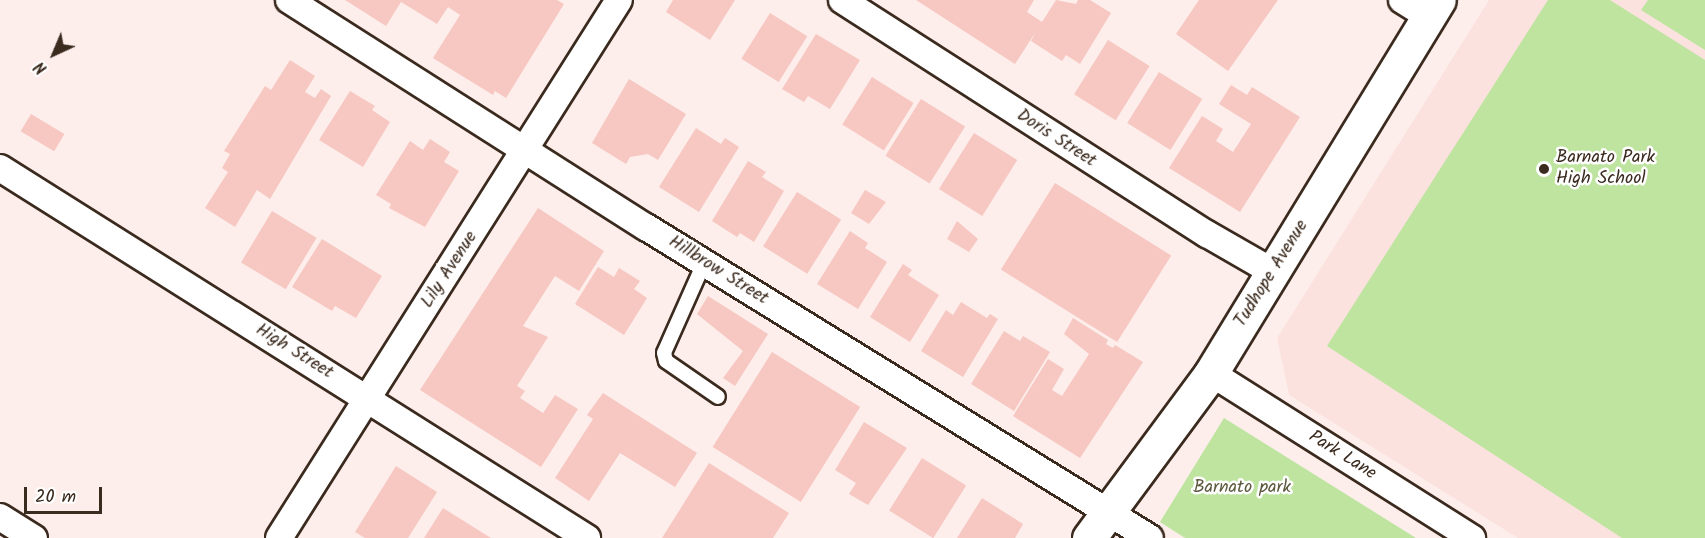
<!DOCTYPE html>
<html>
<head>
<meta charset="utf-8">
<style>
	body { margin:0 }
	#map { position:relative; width:1705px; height:538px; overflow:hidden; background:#fdeeec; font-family:Kalam,sans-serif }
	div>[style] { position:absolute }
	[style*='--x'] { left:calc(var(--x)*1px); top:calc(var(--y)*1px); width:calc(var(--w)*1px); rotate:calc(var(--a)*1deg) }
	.built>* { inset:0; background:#fbe2df }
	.green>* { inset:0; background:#bee49f }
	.building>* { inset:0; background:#f7c7c1; transform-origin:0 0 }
	.roads { filter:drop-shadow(2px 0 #3b2a1e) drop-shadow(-2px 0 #3b2a1e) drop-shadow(0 2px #3b2a1e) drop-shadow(0 -2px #3b2a1e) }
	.service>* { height:14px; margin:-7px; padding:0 7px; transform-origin:7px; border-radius:7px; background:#fff }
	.minor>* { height:26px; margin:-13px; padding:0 13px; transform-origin:13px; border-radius:13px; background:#fff }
	.tertiary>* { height:33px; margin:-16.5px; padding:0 16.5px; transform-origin:16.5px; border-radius:16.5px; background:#fff }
	.dots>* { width:16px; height:16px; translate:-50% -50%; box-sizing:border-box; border:3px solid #fff; border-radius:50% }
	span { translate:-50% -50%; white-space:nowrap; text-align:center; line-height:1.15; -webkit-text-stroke:5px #fff; paint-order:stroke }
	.street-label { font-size:18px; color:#3b2a1e }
	.poi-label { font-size:18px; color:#3b2a1e }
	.left { translate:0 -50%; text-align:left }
	.park-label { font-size:18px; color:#5c583e }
	.north { position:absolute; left:24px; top:24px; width:60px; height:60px; -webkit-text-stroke:4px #fff; paint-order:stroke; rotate:224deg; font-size:16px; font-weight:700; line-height:24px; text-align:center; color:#3b2a1e }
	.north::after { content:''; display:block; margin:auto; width:21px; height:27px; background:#3b2a1e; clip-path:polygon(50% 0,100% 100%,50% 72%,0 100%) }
	.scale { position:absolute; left:24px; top:487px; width:78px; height:27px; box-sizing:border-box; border:3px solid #3b2a1e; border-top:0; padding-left:8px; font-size:18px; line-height:21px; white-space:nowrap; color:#3b2a1e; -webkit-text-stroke:4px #fff; paint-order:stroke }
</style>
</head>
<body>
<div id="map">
	<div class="built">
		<i style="clip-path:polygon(1489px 0,1705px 0,1705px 538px,1518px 538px,1289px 395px,1277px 338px)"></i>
	</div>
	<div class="green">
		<i style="clip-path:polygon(1548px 0,1610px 0,1705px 60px,1705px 538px,1622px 538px,1327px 346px)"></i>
		<i style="clip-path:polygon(1648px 0,1705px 0,1705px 50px,1641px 10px)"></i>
		<i style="clip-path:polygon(1224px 418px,1416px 538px,1185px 538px,1160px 522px)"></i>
	</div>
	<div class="building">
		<i style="clip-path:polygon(345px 0,557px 0,564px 4px,506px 98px,495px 91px,493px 95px,433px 58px,460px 15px,448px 7px,437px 24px,401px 2px,386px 26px)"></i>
		<i style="clip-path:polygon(673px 0,735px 0,710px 40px,666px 12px)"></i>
		<i style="clip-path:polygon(916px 0,1034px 0,1027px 12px,1042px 22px,1056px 0,1076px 4px,1078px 0,1090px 0,1111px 13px,1080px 64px,1066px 55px,1062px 61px,1031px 41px,1035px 33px,1015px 64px)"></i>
		<i style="clip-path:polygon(1199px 0,1278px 0,1228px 71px,1176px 34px)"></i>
		<i style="left:770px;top:13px;width:44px;height:54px;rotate:32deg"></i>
		<i style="clip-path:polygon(816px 34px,860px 60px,830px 109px,808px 96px,804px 102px,782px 89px)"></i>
		<i style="left:1108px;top:40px;width:49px;height:64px;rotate:32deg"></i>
		<i style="clip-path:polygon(290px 60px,315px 76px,305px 92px,315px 98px,321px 89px,331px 96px,270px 199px,257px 190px,235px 227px,205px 208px,228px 172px,222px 168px,230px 154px,224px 151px,265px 86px,271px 90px)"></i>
		<i style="left:1159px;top:72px;width:51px;height:60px;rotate:32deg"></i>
		<i style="left:872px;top:77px;width:49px;height:56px;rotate:32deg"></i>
		<i style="clip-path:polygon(629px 79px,686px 114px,658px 160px,648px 154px,630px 157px,626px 164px,592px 143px)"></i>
		<i style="clip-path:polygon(1231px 85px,1247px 95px,1252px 87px,1300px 117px,1240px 212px,1169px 168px,1202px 116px,1223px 129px,1216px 141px,1233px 152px,1251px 124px,1219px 104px)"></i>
		<i style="clip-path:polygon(350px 91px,375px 106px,372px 110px,390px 122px,363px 167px,319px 140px)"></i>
		<i style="left:921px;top:99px;width:52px;height:67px;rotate:32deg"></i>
		<i style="left:31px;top:114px;width:39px;height:20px;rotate:31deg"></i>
		<i style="clip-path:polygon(696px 128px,721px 144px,725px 138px,739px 147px,699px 212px,659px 187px)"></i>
		<i style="left:974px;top:133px;width:51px;height:66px;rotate:32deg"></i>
		<i style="clip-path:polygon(430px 139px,450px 152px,444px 162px,459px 171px,425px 227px,389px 208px,391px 204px,376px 195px,410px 141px,423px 150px)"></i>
		<i style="clip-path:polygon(748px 161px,766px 172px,762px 177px,784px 191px,754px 242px,740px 233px,737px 237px,712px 221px)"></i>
		<i style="left:1055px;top:183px;width:137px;height:102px;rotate:32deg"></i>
		<i style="clip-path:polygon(865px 190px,886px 202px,869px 224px,851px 213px)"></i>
		<i style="left:797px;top:192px;width:52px;height:64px;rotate:32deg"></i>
		<i style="clip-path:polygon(538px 208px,604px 251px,579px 291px,555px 276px,523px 326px,548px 337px,517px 386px,525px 391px,520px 398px,543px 413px,555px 395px,578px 409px,541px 467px,420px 390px)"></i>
		<i style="left:272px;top:211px;width:52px;height:60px;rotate:31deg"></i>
		<i style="clip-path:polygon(957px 221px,978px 239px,969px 252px,947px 239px)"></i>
		<i style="clip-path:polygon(850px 231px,868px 243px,865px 248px,887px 262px,858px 309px,817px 284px)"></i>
		<i style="clip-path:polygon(322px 239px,382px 276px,356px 318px,335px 306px,332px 311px,292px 287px)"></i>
		<i style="clip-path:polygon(903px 264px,912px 270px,908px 275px,939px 295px,910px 342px,870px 317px)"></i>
		<i style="clip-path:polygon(598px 267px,614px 277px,619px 268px,640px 281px,634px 289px,647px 298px,624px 335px,575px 304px)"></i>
		<i style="clip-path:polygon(708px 296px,768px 334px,735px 386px,723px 378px,743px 351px,697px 314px)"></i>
		<i style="clip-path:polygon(961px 302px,987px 318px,990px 314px,998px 319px,963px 377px,921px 351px,946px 310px,953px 315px)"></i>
		<i style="clip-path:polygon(1073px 318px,1108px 340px,1106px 344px,1113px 348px,1115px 345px,1143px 362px,1080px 458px,1013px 416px,1048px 359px,1064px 369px,1052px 390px,1062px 396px,1089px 354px,1064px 334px)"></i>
		<i style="clip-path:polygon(1004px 331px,1020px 341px,1023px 336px,1050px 352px,1014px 411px,971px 384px)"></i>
		<i style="left:772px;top:352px;width:104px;height:112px;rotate:32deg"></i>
		<i style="clip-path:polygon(603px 393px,697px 453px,675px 487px,620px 453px,589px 501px,555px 478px,593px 419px,587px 415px)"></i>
		<i style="clip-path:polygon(864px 422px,907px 448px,868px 505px,849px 494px,856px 483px,835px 470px)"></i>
		<i style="left:922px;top:458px;width:52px;height:62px;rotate:32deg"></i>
		<i style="clip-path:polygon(709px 463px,789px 513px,773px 538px,662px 538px)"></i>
		<i style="clip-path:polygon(396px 466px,437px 492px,408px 538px,365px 538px,355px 532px)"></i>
		<i style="clip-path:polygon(982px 498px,1023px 524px,1015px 538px,957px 538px)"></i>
		<i style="clip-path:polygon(443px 508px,491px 538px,424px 538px)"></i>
	</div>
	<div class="roads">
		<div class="service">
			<i style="--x:704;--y:263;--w:98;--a:114"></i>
			<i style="--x:664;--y:353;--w:8;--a:76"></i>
			<i style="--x:666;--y:361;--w:63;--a:34.7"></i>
		</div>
		<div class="minor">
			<i style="--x:289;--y:0;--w:423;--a:32.5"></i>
			<i style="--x:646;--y:227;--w:592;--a:31.68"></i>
			<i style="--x:842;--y:0;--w:434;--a:32.7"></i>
			<i style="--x:1207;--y:234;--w:76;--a:29.9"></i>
			<i style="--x:1402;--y:0;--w:32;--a:32"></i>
			<i style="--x:0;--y:168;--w:694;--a:32.22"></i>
			<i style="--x:1211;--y:373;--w:309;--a:32.3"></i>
			<i style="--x:0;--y:517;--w:40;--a:32"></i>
			<i style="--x:279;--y:538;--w:636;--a:-57.71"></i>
		</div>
		<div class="tertiary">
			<i style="--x:1089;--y:538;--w:205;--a:-53.5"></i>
			<i style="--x:1211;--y:373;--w:437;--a:-58.6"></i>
		</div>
	</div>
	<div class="dots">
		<i style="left:1544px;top:169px;background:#3b2a1e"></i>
	</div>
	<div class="street-label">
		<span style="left:1056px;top:139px;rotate:33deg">Doris Street</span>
		<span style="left:450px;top:270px;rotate:-57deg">Lily Avenue</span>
		<span style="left:718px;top:271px;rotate:32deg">Hillbrow Street</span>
		<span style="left:1272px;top:274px;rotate:-58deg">Tudhope Avenue</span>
		<span style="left:294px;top:352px;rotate:32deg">High Street</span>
		<span style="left:1342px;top:456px;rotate:32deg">Park Lane</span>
	</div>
	<div class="poi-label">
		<span class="left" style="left:1556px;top:169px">Barnato Park<br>High School</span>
	</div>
	<div class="park-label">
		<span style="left:1242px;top:488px">Barnato park</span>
	</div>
	<div class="north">N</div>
	<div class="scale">20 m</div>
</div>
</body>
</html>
